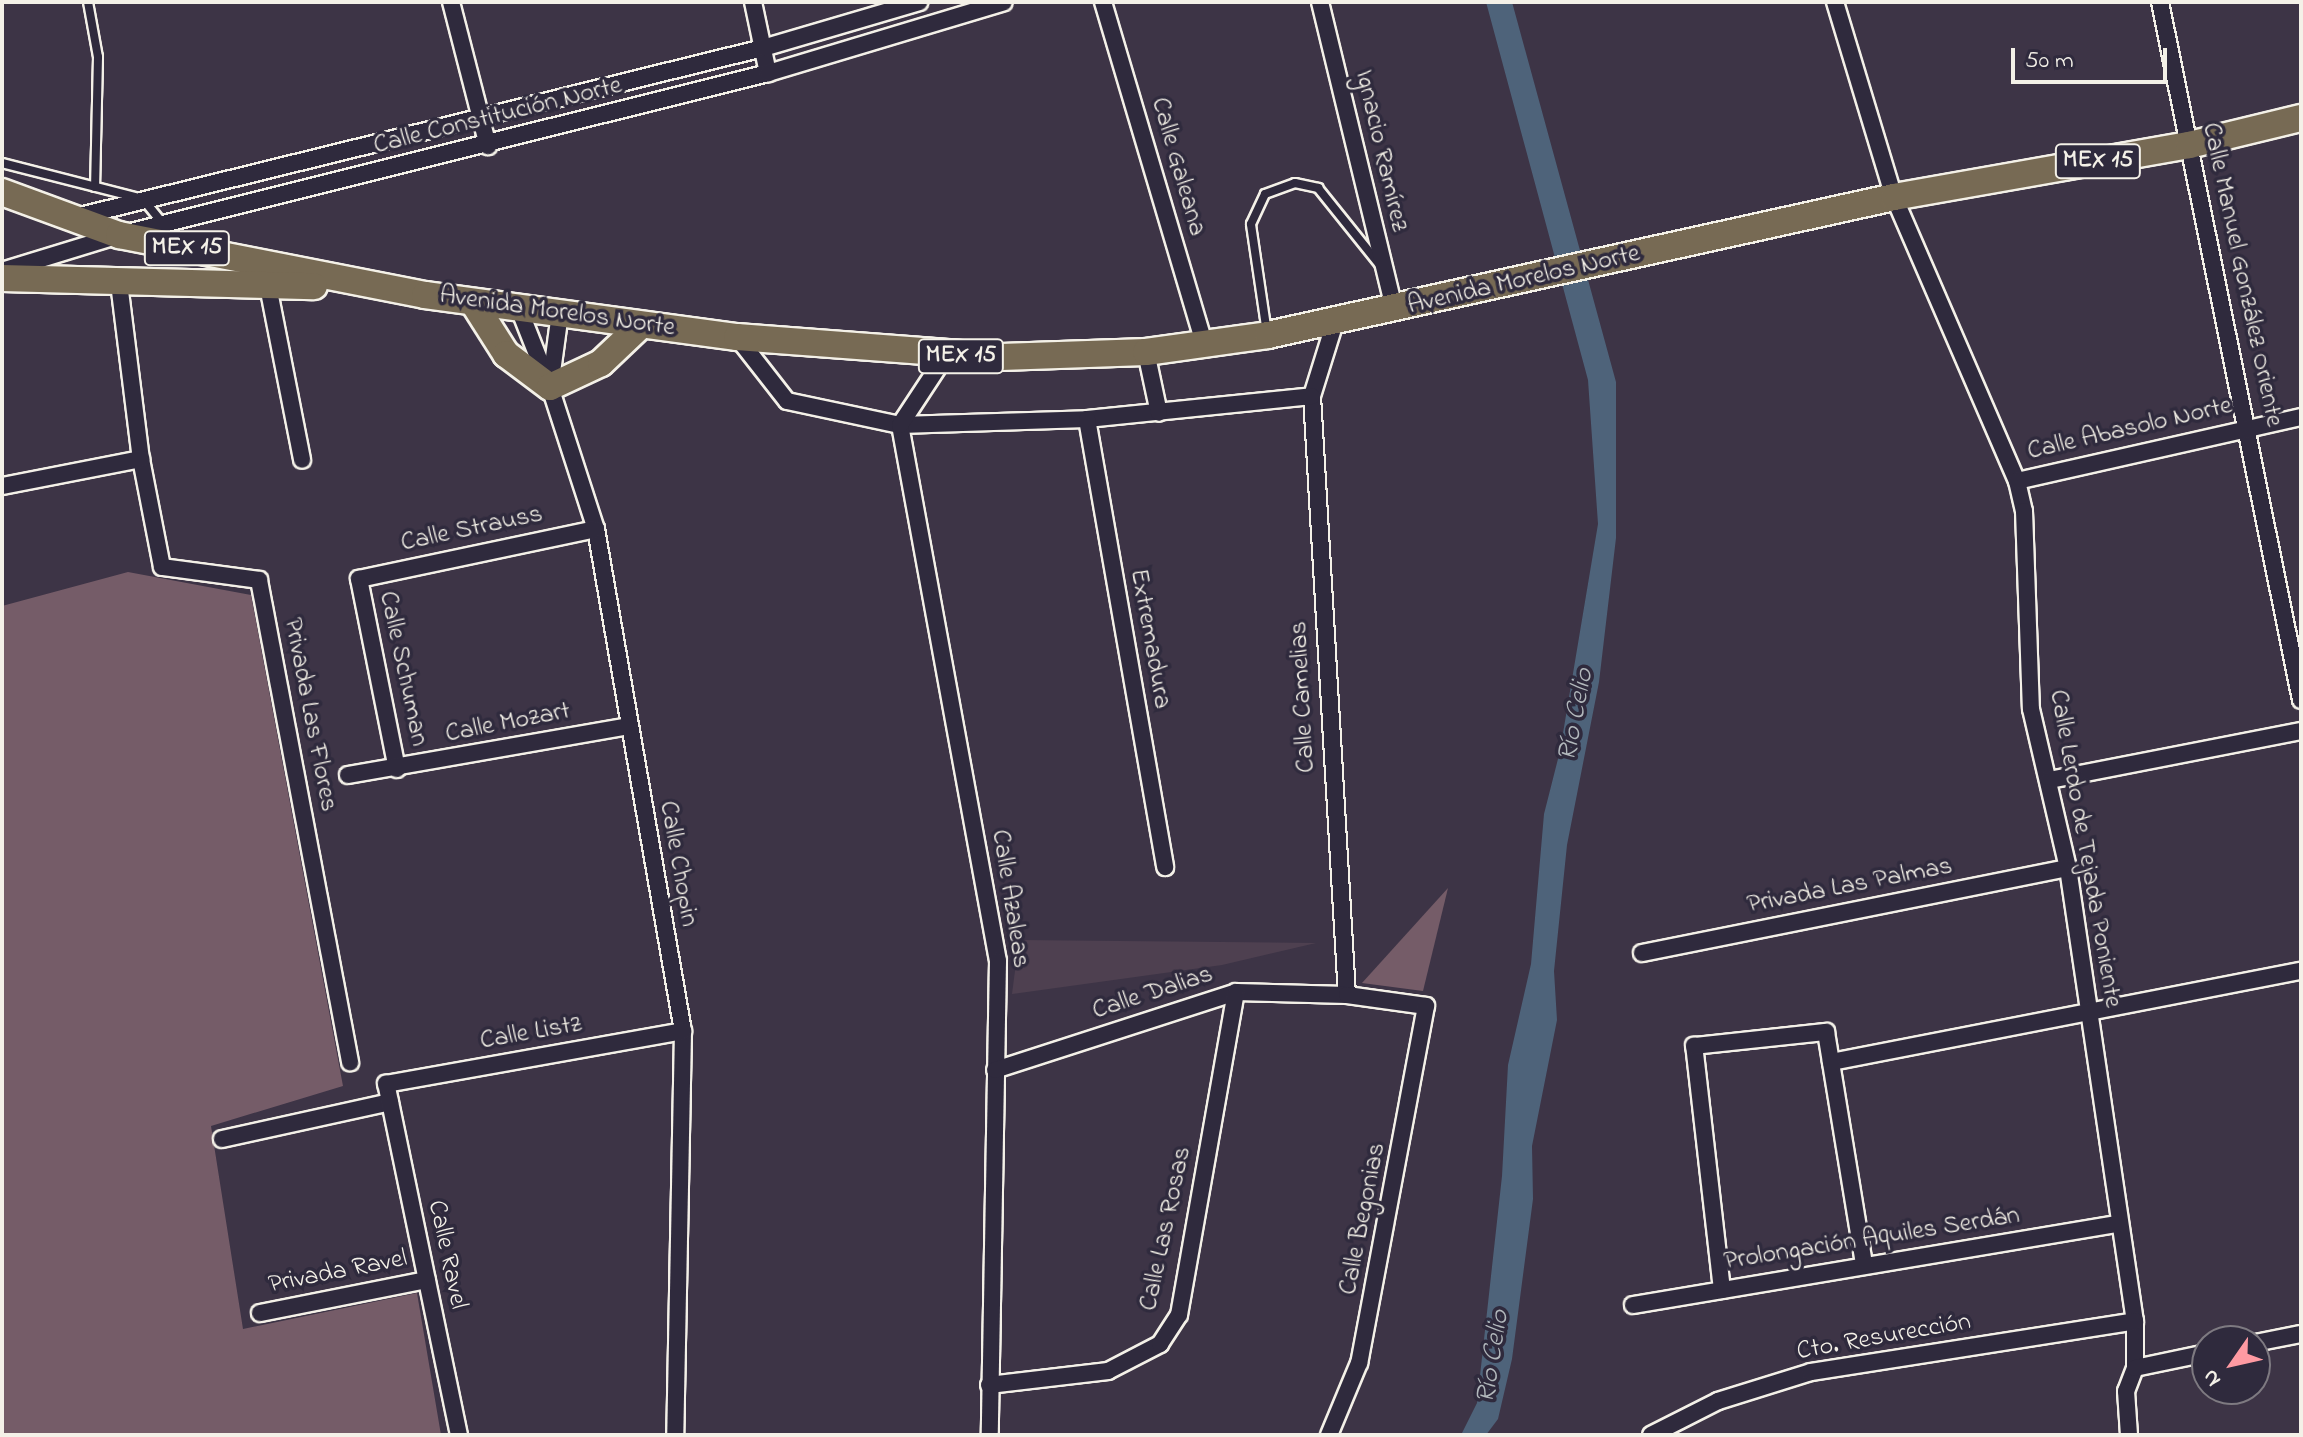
<!DOCTYPE html>
<html>
<head>
<meta charset="utf-8">
<style>
	body { margin:0 }
	#map { position:relative; width:2303px; height:1437px; overflow:hidden; background:#3d3446; font-family:"Indie Flower",sans-serif }
	div>[style] { position:absolute }
	[style*='--x'] { left:calc(var(--x)*1px); top:calc(var(--y)*1px); width:calc(var(--w)*1px); rotate:calc(var(--a)*1deg) }
	.built>* { inset:0; background:#4e4050 }
	.water>* { inset:0; background:#4e637a }
	.building>* { inset:0; background:#755c68 }
	.roads { filter:drop-shadow(2px 0 #f4f1e8) drop-shadow(-2px 0 #f4f1e8) drop-shadow(0 2px #f4f1e8) drop-shadow(0 -2px #f4f1e8) }
	.service>* { height:8px; margin:-4px; padding:0 4px; transform-origin:4px; border-radius:4px; background:#2f2a3d }
	.minor>* { height:16px; margin:-8px; padding:0 8px; transform-origin:8px; border-radius:8px; background:#2f2a3d }
	.primary>* { height:26px; margin:-13px; padding:0 13px; transform-origin:13px; border-radius:13px; background:#776a54 }
	span { translate:-50% -50%; white-space:nowrap; text-align:center; line-height:1.15; -webkit-text-stroke:7px #2f2a3d; paint-order:stroke }
	.shield-label span { padding:2px 6px; background:#2f2a3d; border:2px solid; border-radius:6px; -webkit-text-stroke-width:0 }
	.shield-label { font-size:24px; color:#f4f1e8; font-weight:700 }
	.street-label { font-size:26px; color:#f4f1e8 }
	.water-label { font-size:28px; color:#b2b8bc; font-style:italic }
	.frame { position:absolute; inset:0; border:4px solid #f4f1e8; pointer-events:none }
	.north { position:absolute; left:2191px; top:1325px; width:80px; height:80px; box-sizing:border-box; background:#2f2a3d; border:2px solid #7e7a81; border-radius:50%; rotate:236deg; font-size:22px; font-weight:700; line-height:32px; text-align:center; color:#f4f1e8 }
	.north::after { content:''; display:block; margin:auto; width:28px; height:36px; background:#ff9aa2; clip-path:polygon(50% 0,100% 100%,50% 72%,0 100%) }
	.scale { position:absolute; left:2011px; top:48px; width:156px; height:36px; box-sizing:border-box; border:4px solid #f4f1e8; border-top:0; padding-left:10px; font-size:24px; line-height:28px; white-space:nowrap; color:#f4f1e8; -webkit-text-stroke:6px #2f2a3d; paint-order:stroke }
</style>
</head>
<body>
<div id="map">
	<div class="built">
		<i style="clip-path:polygon(1019px 940px,1316px 943px,1222px 965px,1012px 994px)"></i>
	</div>
	<div class="water">
		<i style="clip-path:polygon(1486px 2px,1512px 2px,1616px 382px,1616px 538px,1599px 682px,1567px 845px,1554px 971px,1557px 1020px,1532px 1146px,1533px 1199px,1512px 1359px,1498px 1419px,1486px 1435px,1461px 1435px,1477px 1403px,1502px 1176px,1508px 1065px,1531px 964px,1544px 814px,1560px 751px,1598px 524px,1588px 380px)"></i>
	</div>
	<div class="building">
		<i style="clip-path:polygon(128px 572px,251px 595px,343px 1086px,211px 1126px,243px 1329px,417px 1293px,441px 1435px,2px 1435px,2px 606px)"></i>
		<i style="clip-path:polygon(1448px 888px,1423px 991px,1362px 983px)"></i>
	</div>
	<div class="roads">
		<div class="service">
			<i style="--x:88;--y:2;--w:56;--a:79.7"></i>
			<i style="--x:98;--y:57;--w:130;--a:91.3"></i>
			<i style="--x:2;--y:163;--w:146;--a:14.3"></i>
			<i style="--x:143;--y:199;--w:33;--a:51"></i>
			<i style="--x:1267;--y:333;--w:110;--a:-98.4"></i>
			<i style="--x:1251;--y:224;--w:33;--a:-65"></i>
			<i style="--x:1265;--y:194;--w:32;--a:-20"></i>
			<i style="--x:1295;--y:183;--w:24;--a:12"></i>
			<i style="--x:1318;--y:188;--w:99;--a:51.2"></i>
		</div>
		<div class="minor">
			<i style="--x:451;--y:2;--w:149;--a:75.6"></i>
			<i style="--x:753;--y:2;--w:73;--a:78.1"></i>
			<i style="--x:1103;--y:2;--w:359;--a:73.5"></i>
			<i style="--x:1320;--y:2;--w:318;--a:76.4"></i>
			<i style="--x:1835;--y:2;--w:204;--a:73.2"></i>
			<i style="--x:1894;--y:197;--w:309;--a:66.6"></i>
			<i style="--x:2017;--y:481;--w:31;--a:77"></i>
			<i style="--x:2024;--y:511;--w:198;--a:88"></i>
			<i style="--x:2031;--y:709;--w:163;--a:76.9"></i>
			<i style="--x:2068;--y:868;--w:458;--a:81.6"></i>
			<i style="--x:2135;--y:1321;--w:47;--a:90"></i>
			<i style="--x:2135;--y:1368;--w:25;--a:111"></i>
			<i style="--x:2126;--y:1391;--w:44;--a:86.1"></i>
			<i style="--x:2160;--y:2;--w:712;--a:78.58"></i>
			<i style="--x:76;--y:217;--w:707;--a:-13.82"></i>
			<i style="--x:763;--y:48;--w:163;--a:-16.4"></i>
			<i style="--x:2;--y:271;--w:122;--a:-17.1"></i>
			<i style="--x:119;--y:235;--w:669;--a:-14.02"></i>
			<i style="--x:768;--y:73;--w:246;--a:-16.7"></i>
			<i style="--x:119;--y:283;--w:177;--a:82.9"></i>
			<i style="--x:141;--y:459;--w:110;--a:79"></i>
			<i style="--x:162;--y:567;--w:98;--a:7.6"></i>
			<i style="--x:259;--y:580;--w:491;--a:79.3"></i>
			<i style="--x:268;--y:286;--w:177;--a:78.9"></i>
			<i style="--x:518;--y:306;--w:82;--a:68.5"></i>
			<i style="--x:560;--y:313;--w:75;--a:97.7"></i>
			<i style="--x:550;--y:387;--w:149;--a:72.1"></i>
			<i style="--x:596;--y:529;--w:509;--a:80.17"></i>
			<i style="--x:683;--y:1031;--w:404;--a:91.1"></i>
			<i style="--x:1335;--y:322;--w:77;--a:107.3"></i>
			<i style="--x:1312;--y:396;--w:600;--a:86.66"></i>
			<i style="--x:737;--y:337;--w:81;--a:52"></i>
			<i style="--x:787;--y:401;--w:116;--a:12"></i>
			<i style="--x:900;--y:425;--w:187;--a:-1.8"></i>
			<i style="--x:1087;--y:419;--w:226;--a:-5.8"></i>
			<i style="--x:1146;--y:352;--w:62;--a:78"></i>
			<i style="--x:1087;--y:419;--w:455;--a:80.1"></i>
			<i style="--x:900;--y:425;--w:545;--a:79.64"></i>
			<i style="--x:998;--y:961;--w:474;--a:91"></i>
			<i style="--x:900;--y:425;--w:84;--a:-56.7"></i>
			<i style="--x:2017;--y:481;--w:291;--a:-12.7"></i>
			<i style="--x:2;--y:486;--w:142;--a:-11"></i>
			<i style="--x:397;--y:769;--w:194;--a:-101.3"></i>
			<i style="--x:359;--y:579;--w:242;--a:-11.9"></i>
			<i style="--x:348;--y:775;--w:284;--a:-9.9"></i>
			<i style="--x:2049;--y:780;--w:257;--a:-11"></i>
			<i style="--x:1642;--y:953;--w:434;--a:-11.3"></i>
			<i style="--x:1831;--y:1062;--w:479;--a:-11"></i>
			<i style="--x:995;--y:1070;--w:253;--a:-17.9"></i>
			<i style="--x:1236;--y:992;--w:111;--a:1.5"></i>
			<i style="--x:1347;--y:995;--w:80;--a:7.9"></i>
			<i style="--x:1426;--y:1006;--w:363;--a:100.6"></i>
			<i style="--x:1359;--y:1363;--w:78;--a:112.6"></i>
			<i style="--x:222;--y:1139;--w:172;--a:-12.4"></i>
			<i style="--x:1722;--y:1290;--w:246;--a:-96.5"></i>
			<i style="--x:1694;--y:1046;--w:133;--a:-6.1"></i>
			<i style="--x:1826;--y:1032;--w:236;--a:80.7"></i>
			<i style="--x:1633;--y:1305;--w:492;--a:-9.5"></i>
			<i style="--x:260;--y:1313;--w:170;--a:-11.2"></i>
			<i style="--x:2255;--y:1343;--w:47;--a:-11.1"></i>
			<i style="--x:2135;--y:1368;--w:74;--a:-11.8"></i>
			<i style="--x:989;--y:1385;--w:120;--a:-6.7"></i>
			<i style="--x:1108;--y:1371;--w:59;--a:-27.4"></i>
			<i style="--x:1160;--y:1344;--w:35;--a:-57"></i>
			<i style="--x:1179;--y:1315;--w:328;--a:-80"></i>
			<i style="--x:459;--y:1435;--w:359;--a:-101.7"></i>
			<i style="--x:386;--y:1084;--w:302;--a:-10.1"></i>
			<i style="--x:1651;--y:1435;--w:75;--a:-26.9"></i>
			<i style="--x:1718;--y:1401;--w:97;--a:-17.3"></i>
			<i style="--x:1811;--y:1372;--w:328;--a:-8.9"></i>
		</div>
		<div class="primary">
			<i style="--x:2;--y:192;--w:125;--a:20.2"></i>
			<i style="--x:119;--y:235;--w:312;--a:11.1"></i>
			<i style="--x:425;--y:295;--w:315;--a:7.7"></i>
			<i style="--x:737;--y:337;--w:265;--a:4.3"></i>
			<i style="--x:1001;--y:357;--w:145;--a:-2"></i>
			<i style="--x:1146;--y:352;--w:123;--a:-7.9"></i>
			<i style="--x:1268;--y:335;--w:641;--a:-12.43"></i>
			<i style="--x:1894;--y:197;--w:300;--a:-10"></i>
			<i style="--x:2189;--y:145;--w:115;--a:-13.6"></i>
			<i style="--x:2;--y:278;--w:312;--a:1.5"></i>
			<i style="--x:473;--y:302;--w:62;--a:57.6"></i>
			<i style="--x:506;--y:354;--w:55;--a:36.9"></i>
			<i style="--x:550;--y:387;--w:56;--a:-25.2"></i>
			<i style="--x:601;--y:363;--w:54;--a:-43.5"></i>
		</div>
	</div>
	<div class="shield-label">
		<span style="left:2098px;top:161px">MEX 15</span>
		<span style="left:187px;top:248px">MEX 15</span>
		<span style="left:961px;top:356px">MEX 15</span>
	</div>
	<div class="street-label">
		<span style="left:498px;top:117px;rotate:-14deg">Calle Constitución Norte</span>
		<span style="left:1380px;top:151px;rotate:77deg">Ignacio Ramírez</span>
		<span style="left:1177px;top:167px;rotate:74deg">Calle Galeana</span>
		<span style="left:2241px;top:275px;rotate:78deg">Calle Manuel González Oriente</span>
		<span style="left:1524px;top:281px;rotate:-13deg">Avenida Morelos Norte</span>
		<span style="left:557px;top:313px;rotate:8deg">Avenida Morelos Norte</span>
		<span style="left:2130px;top:430px;rotate:-13deg">Calle Abasolo Norte</span>
		<span style="left:472px;top:530px;rotate:-12deg">Calle Strauss</span>
		<span style="left:1149px;top:639px;rotate:80deg">Extremadura</span>
		<span style="left:402px;top:669px;rotate:78deg">Calle Schuman</span>
		<span style="left:1304px;top:697px;rotate:-93deg">Calle Camelias</span>
		<span style="left:309px;top:715px;rotate:79deg">Privada Las Flores</span>
		<span style="left:508px;top:724px;rotate:-11deg">Calle Mozart</span>
		<span style="left:2084px;top:849px;rotate:80deg">Calle Lerdo de Tejada Poniente</span>
		<span style="left:677px;top:864px;rotate:80deg">Calle Chopin</span>
		<span style="left:1850px;top:887px;rotate:-11deg">Privada Las Palmas</span>
		<span style="left:1009px;top:899px;rotate:81deg">Calle Azaleas</span>
		<span style="left:1153px;top:994px;rotate:-18deg">Calle Dalias</span>
		<span style="left:531px;top:1034px;rotate:-10deg">Calle Listz</span>
		<span style="left:1364px;top:1219px;rotate:-79deg">Calle Begonias</span>
		<span style="left:1167px;top:1229px;rotate:-78deg">Calle Las Rosas</span>
		<span style="left:1872px;top:1240px;rotate:-9deg">Prolongación Aquiles Serdán</span>
		<span style="left:446px;top:1255px;rotate:78deg">Calle Ravel</span>
		<span style="left:338px;top:1273px;rotate:-11deg">Privada Ravel</span>
		<span style="left:1884px;top:1338px;rotate:-10deg">Cto. Resurección</span>
	</div>
	<div class="water-label">
		<span style="left:1577px;top:715px;rotate:-79deg">Río Celio</span>
		<span style="left:1494px;top:1357px;rotate:-81deg">Río Celio</span>
	</div>
	<div class="frame"></div>
	<div class="north">N</div>
	<div class="scale">50 m</div>
</div>
</body>
</html>
